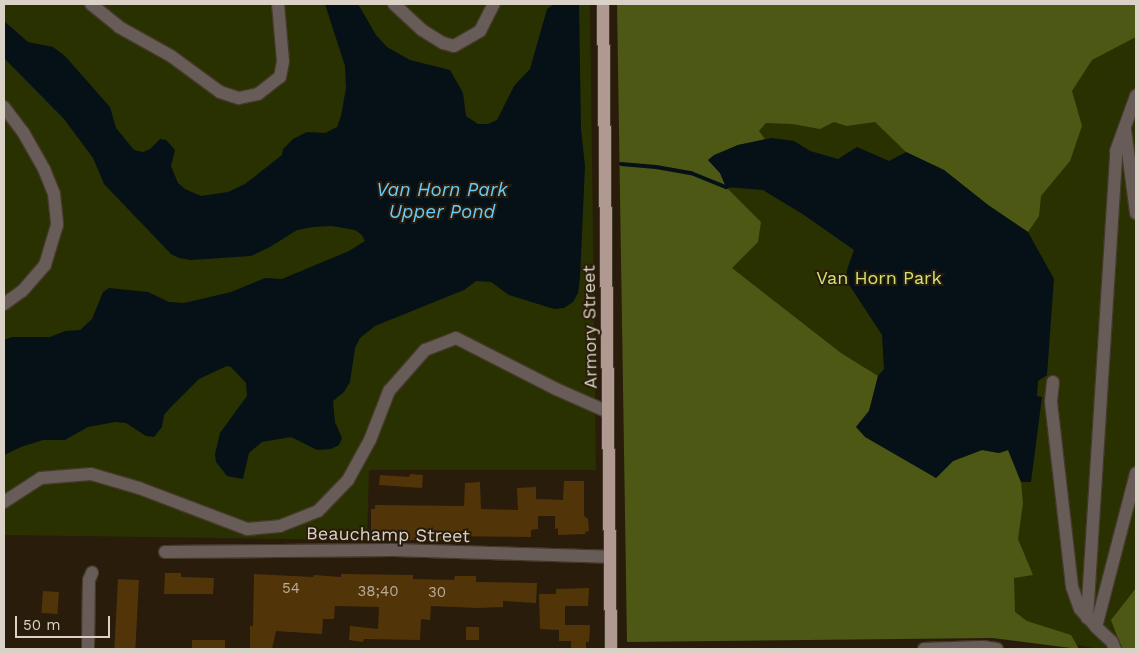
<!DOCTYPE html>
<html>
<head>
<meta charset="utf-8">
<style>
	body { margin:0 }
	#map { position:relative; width:1140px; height:653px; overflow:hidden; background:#291c0b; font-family:"Work Sans",sans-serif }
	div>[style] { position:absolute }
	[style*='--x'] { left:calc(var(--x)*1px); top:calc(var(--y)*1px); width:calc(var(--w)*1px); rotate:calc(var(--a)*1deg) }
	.green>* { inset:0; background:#293100 }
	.forest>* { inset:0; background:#4c5813 }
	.water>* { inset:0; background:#051117 }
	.stream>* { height:4px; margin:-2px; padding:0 2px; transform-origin:2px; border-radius:2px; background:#051117 }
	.building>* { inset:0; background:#513509; transform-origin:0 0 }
	.roads { filter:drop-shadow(1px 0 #453929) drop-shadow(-1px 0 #453929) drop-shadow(0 1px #453929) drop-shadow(0 -1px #453929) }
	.minor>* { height:12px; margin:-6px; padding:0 6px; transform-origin:6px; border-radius:6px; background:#675c58 }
	.major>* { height:12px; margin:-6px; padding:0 6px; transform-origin:6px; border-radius:6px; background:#b09990 }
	span { translate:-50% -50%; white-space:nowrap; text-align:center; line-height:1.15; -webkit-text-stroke:4px #291c0b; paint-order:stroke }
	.number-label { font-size:15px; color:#b8ab98 }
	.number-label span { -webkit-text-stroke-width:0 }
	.park-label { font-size:18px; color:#cee571 }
	.street-label { font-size:18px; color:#dad2c7 }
	.water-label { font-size:19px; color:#66ccfb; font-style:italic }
	.frame { position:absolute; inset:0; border:5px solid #dad2c7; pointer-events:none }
	.scale { position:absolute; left:15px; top:616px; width:95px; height:22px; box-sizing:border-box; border:2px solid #dad2c7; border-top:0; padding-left:6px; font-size:15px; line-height:18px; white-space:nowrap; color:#dad2c7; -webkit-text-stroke:4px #291c0b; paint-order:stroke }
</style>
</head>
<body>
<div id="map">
	<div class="green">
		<i style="clip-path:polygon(4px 4px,590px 4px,596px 470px,369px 470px,367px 540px,4px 535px)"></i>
		<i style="clip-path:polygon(619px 4px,1136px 4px,1136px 649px,1097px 649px,1045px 638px,627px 636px)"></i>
	</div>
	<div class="forest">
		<i style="clip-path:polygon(617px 4px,1136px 4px,1136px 37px,1092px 60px,1072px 91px,1082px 126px,1070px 161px,1041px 196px,1039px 216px,1028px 232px,988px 205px,944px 170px,906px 152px,875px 122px,847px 126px,834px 122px,820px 129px,792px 124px,766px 123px,759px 131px,765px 139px,738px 145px,708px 160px,720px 173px,726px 187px,761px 222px,758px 242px,732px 268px,841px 353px,878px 376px,869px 411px,856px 427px,936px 478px,953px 461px,982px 450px,999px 453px,1008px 450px,1021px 482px,1023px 503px,1018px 539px,1033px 575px,1014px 578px,1015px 612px,1027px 621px,1071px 635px,1079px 649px,992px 638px,627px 642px)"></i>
		<i style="clip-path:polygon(1136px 588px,1136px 649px,1122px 649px,1111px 620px)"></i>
	</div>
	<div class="water">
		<i style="clip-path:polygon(325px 4px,358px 4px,376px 35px,387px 47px,410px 60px,450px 70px,463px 93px,466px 116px,478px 124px,488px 124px,497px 120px,514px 86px,530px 69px,547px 9px,554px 4px,579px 4px,581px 129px,585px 166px,580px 278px,578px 293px,573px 302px,564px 308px,554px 309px,509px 295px,491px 282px,476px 281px,464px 290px,375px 326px,360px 338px,355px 348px,350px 382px,344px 392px,333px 401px,335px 422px,342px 438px,339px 445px,331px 449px,317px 450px,291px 437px,262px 442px,249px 453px,243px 479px,227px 476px,216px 462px,215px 454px,220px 433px,247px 396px,246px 383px,231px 367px,227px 366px,199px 379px,169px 409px,164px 415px,162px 427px,154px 437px,146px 436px,126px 423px,115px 422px,88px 427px,65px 440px,43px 440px,21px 447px,4px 455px,4px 340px,12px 337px,50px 337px,65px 331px,80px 330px,92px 319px,103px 292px,109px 288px,148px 292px,169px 302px,184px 303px,231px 292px,265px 278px,282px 279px,349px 251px,365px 241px,362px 235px,355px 230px,332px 226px,313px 227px,297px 230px,270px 247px,251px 256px,191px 260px,179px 258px,171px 254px,104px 184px,93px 158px,64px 119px,4px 58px,4px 21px,28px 42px,53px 47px,65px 56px,110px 107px,116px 128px,134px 150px,143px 152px,150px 149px,160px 139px,166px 140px,175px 150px,171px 166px,178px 183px,185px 189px,201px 196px,228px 192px,245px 184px,282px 155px,283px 149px,293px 139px,307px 132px,325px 133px,337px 127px,341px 116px,346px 88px,345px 66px)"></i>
		<i style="clip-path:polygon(772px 138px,794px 141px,810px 151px,838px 159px,857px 147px,889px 161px,906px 152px,944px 170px,988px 205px,1028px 232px,1054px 279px,1047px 375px,1038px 381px,1037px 396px,1042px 397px,1031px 482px,1021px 482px,1008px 450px,999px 453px,982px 450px,953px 461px,936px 478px,865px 437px,856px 427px,869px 411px,878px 376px,884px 369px,882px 335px,846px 280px,847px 270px,854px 250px,804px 215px,763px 190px,726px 187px,720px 173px,708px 160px,714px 155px,738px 145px)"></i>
	</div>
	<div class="stream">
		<i style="--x:621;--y:164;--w:35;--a:5"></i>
		<i style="--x:656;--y:167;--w:36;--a:10"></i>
		<i style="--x:691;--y:173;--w:38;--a:22"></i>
		<i style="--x:726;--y:187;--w:4;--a:-27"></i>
	</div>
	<div class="building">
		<i style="clip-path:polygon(410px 474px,423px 475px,422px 488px,379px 485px,380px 475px,409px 477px)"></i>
		<i style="clip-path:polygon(564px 481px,584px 481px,584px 516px,588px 519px,589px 531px,585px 532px,586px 534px,558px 535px,558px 528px,555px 529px,555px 516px,538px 516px,538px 529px,531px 530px,531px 537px,441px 536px,441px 540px,401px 540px,401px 534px,371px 534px,371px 509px,375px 509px,375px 505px,464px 506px,465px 483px,480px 482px,481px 509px,518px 510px,517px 488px,536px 487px,536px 499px,563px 500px)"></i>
		<i style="clip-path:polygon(165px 573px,181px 573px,181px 577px,214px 578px,213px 594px,164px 594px)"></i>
		<i style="clip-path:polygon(254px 574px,313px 577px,314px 575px,341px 577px,341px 574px,413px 575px,413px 579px,454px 580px,455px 576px,476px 576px,476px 582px,537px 583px,536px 603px,503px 601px,503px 607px,478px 608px,431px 606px,430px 620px,421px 619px,420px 640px,364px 639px,363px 642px,349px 640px,350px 626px,378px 629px,379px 607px,335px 606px,334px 619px,323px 619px,322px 634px,276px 631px,272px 649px,250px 649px,250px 626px,253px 626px)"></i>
		<i style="left:118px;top:579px;width:21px;height:70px;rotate:3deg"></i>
		<i style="clip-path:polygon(589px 588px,588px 606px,565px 606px,565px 625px,590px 625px,589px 642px,586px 642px,586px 649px,571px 649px,571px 641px,559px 641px,559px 630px,540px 629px,539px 594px,556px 594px,556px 589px)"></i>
		<i style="left:43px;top:591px;width:16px;height:22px;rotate:4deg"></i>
		<i style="left:466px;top:627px;width:13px;height:13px"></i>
		<i style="left:192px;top:640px;width:33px;height:9px"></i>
	</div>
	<div class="roads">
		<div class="minor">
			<i style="--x:91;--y:4;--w:36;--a:39"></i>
			<i style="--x:119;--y:27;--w:60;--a:29.1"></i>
			<i style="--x:171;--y:56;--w:61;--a:36.3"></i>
			<i style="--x:220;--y:92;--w:20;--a:18"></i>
			<i style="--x:239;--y:98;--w:19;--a:-12"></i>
			<i style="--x:258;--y:94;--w:28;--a:-38"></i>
			<i style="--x:280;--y:77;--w:16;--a:-79"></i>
			<i style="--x:283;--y:61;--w:57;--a:-95"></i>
			<i style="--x:394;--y:4;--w:38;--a:43"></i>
			<i style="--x:422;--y:30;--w:25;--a:32"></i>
			<i style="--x:443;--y:43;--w:11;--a:15"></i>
			<i style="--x:454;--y:46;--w:30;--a:-30"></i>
			<i style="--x:480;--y:31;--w:30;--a:-63"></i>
			<i style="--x:4;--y:107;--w:31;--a:53"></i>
			<i style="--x:23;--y:132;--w:43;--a:60.4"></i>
			<i style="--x:44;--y:169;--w:27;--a:68"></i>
			<i style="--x:54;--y:194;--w:31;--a:84"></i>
			<i style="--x:57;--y:225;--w:42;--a:106.7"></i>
			<i style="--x:45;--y:265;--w:35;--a:131"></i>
			<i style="--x:22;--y:291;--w:22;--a:144"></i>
			<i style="--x:1125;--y:129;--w:85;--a:82.5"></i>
			<i style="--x:1053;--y:382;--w:20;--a:96"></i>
			<i style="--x:1051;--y:402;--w:186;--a:83.5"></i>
			<i style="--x:1072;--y:587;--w:23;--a:70"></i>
			<i style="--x:1080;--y:609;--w:24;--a:48"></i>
			<i style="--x:1096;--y:627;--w:22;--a:43"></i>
			<i style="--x:1112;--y:642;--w:8;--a:67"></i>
			<i style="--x:4;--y:502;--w:44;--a:-33"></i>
			<i style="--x:41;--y:478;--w:50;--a:-4.6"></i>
			<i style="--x:91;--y:474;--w:50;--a:16.3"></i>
			<i style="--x:139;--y:488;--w:116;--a:20.8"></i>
			<i style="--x:247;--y:529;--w:33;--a:-5"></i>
			<i style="--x:280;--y:526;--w:41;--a:-21.5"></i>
			<i style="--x:318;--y:511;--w:43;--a:-45.9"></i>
			<i style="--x:348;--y:480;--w:46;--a:-61.2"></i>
			<i style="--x:370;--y:440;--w:53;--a:-68.8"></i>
			<i style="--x:389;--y:391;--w:55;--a:-48.7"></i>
			<i style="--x:425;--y:350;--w:33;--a:-21"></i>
			<i style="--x:456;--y:338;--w:112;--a:27"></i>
			<i style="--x:556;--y:389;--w:57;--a:23.9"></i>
			<i style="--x:165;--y:552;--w:227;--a:-0.5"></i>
			<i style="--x:392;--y:550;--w:218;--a:1.8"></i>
			<i style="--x:1087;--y:618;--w:468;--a:-86.4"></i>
			<i style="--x:1116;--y:151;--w:59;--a:-70"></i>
			<i style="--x:1096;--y:627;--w:159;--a:-75.4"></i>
			<i style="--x:88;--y:649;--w:69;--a:-89.2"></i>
			<i style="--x:89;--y:580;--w:8;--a:-67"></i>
			<i style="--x:924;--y:649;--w:59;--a:-1.9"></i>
			<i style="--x:983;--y:647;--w:14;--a:8"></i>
		</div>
		<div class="major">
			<i style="--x:603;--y:4;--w:645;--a:89.29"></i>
		</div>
	</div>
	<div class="number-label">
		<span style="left:291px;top:589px">54</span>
		<span style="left:378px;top:592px">38;40</span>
		<span style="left:437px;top:593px">30</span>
	</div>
	<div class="park-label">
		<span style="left:879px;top:278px">Van Horn Park</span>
	</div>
	<div class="street-label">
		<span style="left:590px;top:327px;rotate:-91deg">Armory Street</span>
		<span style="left:388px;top:535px;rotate:1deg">Beauchamp Street</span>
	</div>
	<div class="water-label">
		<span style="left:442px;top:201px">Van Horn Park<br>Upper Pond</span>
	</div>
	<div class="frame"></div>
	<div class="scale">50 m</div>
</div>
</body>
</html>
